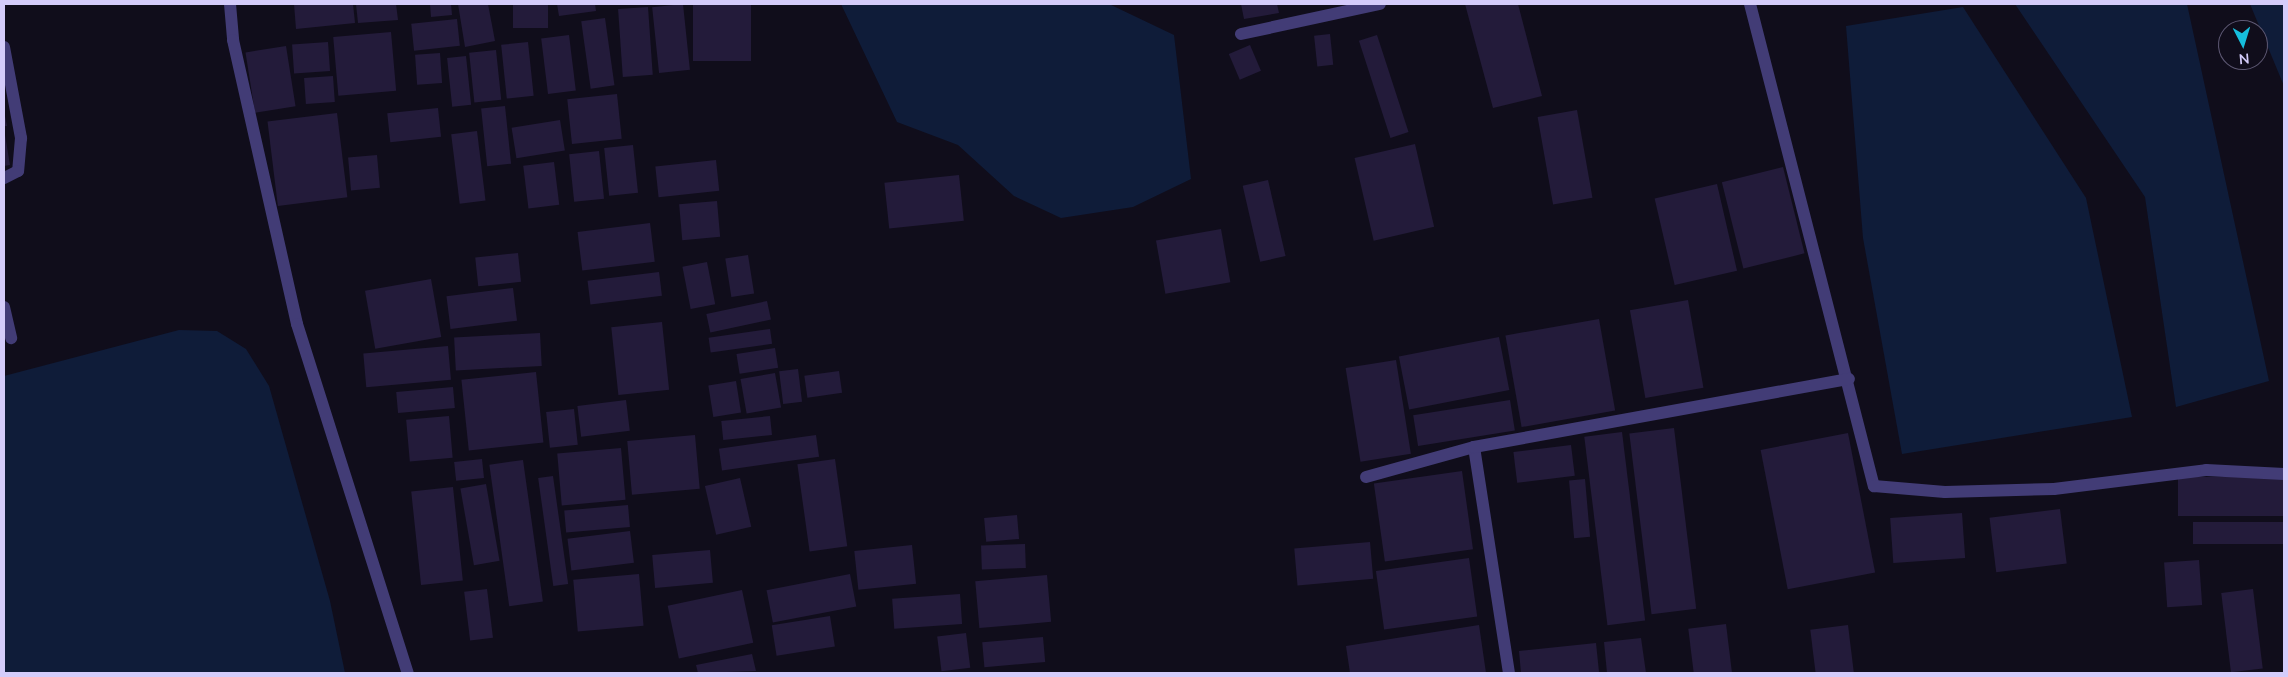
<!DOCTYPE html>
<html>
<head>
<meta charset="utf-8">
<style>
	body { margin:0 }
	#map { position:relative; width:2288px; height:677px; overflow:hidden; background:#100d1b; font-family:Mulish,sans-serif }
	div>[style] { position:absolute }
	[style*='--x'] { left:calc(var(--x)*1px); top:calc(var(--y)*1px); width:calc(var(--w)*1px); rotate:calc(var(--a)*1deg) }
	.water>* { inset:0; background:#0f1c39 }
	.building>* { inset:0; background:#231b3a; transform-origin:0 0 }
	.minor>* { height:12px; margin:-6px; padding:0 6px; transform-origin:6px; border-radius:6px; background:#423c76 }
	span { translate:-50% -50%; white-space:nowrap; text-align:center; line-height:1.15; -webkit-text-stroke:5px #100d1b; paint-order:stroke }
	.frame { position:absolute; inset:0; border:5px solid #d4ccfa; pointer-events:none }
	.north { position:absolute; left:2218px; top:20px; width:50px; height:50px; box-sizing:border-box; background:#100d1b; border:1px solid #5e5974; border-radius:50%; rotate:175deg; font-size:14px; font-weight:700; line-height:20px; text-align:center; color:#d4ccfa }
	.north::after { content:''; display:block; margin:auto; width:18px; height:22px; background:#16bedd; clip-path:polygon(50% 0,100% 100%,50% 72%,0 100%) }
</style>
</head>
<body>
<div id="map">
	<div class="water">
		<i style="clip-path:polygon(841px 4px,1109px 4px,1174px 35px,1191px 179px,1133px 207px,1061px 218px,1014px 196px,958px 145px,897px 122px)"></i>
		<i style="clip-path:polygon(2015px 4px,2187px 4px,2269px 381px,2176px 407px,2145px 197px)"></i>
		<i style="clip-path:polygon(2250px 4px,2284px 4px,2284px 86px)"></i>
		<i style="clip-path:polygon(1963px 7px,2086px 198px,2132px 417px,1902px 454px,1863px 238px,1846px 26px)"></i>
		<i style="clip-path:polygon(179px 330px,217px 331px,246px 349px,269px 386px,330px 601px,345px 673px,4px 673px,4px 376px)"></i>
	</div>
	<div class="building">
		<i style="clip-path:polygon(294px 4px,353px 4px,355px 23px,296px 29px)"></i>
		<i style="clip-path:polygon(356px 4px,396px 4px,398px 20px,358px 23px)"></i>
		<i style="clip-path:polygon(430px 4px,451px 4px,452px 15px,431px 17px)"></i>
		<i style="clip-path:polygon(458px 4px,488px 4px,495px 41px,465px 47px)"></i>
		<i style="left:513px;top:4px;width:35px;height:24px"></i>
		<i style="clip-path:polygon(557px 4px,595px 4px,596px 11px,559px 16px)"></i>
		<i style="left:683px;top:4px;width:66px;height:31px;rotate:84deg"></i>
		<i style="left:693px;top:4px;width:58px;height:57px"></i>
		<i style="clip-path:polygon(1241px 4px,1277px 4px,1279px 13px,1244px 19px)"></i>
		<i style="clip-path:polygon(1465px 4px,1518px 4px,1542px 96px,1493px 108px)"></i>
		<i style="left:648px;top:7px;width:68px;height:30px;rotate:86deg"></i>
		<i style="left:605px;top:18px;width:68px;height:24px;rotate:82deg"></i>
		<i style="left:457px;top:19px;width:27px;height:46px;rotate:84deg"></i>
		<i style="left:391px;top:32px;width:59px;height:58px;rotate:85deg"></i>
		<i style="left:1330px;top:34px;width:31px;height:16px;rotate:84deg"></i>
		<i style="left:569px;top:35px;width:56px;height:28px;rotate:83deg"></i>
		<i style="left:1377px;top:35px;width:102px;height:19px;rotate:72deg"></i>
		<i style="left:328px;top:42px;width:29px;height:36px;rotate:86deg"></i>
		<i style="left:528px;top:42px;width:54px;height:27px;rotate:84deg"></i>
		<i style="left:1250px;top:45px;width:28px;height:23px;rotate:67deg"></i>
		<i style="left:286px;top:46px;width:61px;height:41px;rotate:81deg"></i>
		<i style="left:496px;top:50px;width:50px;height:27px;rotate:84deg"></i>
		<i style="left:440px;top:53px;width:30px;height:25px;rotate:86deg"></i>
		<i style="left:466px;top:56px;width:49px;height:19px;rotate:84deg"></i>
		<i style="left:333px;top:76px;width:26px;height:29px;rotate:86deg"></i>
		<i style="left:617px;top:94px;width:45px;height:50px;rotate:84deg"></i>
		<i style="left:505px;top:106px;width:58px;height:24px;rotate:84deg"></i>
		<i style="left:438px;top:108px;width:29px;height:51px;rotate:84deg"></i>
		<i style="left:1577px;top:110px;width:89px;height:40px;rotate:80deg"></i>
		<i style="clip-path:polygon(4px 111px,7px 126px,4px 126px)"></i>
		<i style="left:337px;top:113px;width:85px;height:70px;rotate:83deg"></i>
		<i style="left:560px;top:120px;width:31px;height:49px;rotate:81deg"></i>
		<i style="clip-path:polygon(4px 129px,10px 165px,4px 166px)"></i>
		<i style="left:477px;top:131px;width:70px;height:26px;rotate:83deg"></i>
		<i style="left:1415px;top:144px;width:85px;height:62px;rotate:77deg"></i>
		<i style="left:633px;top:145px;width:48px;height:29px;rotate:84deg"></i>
		<i style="left:599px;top:151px;width:48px;height:30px;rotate:84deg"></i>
		<i style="left:377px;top:155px;width:33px;height:29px;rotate:85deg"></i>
		<i style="left:716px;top:160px;width:31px;height:61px;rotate:84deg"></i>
		<i style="left:554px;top:162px;width:43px;height:31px;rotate:83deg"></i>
		<i style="left:1783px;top:167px;width:89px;height:63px;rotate:76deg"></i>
		<i style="left:959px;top:175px;width:46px;height:75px;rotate:84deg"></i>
		<i style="left:1268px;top:180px;width:78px;height:26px;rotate:77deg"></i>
		<i style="left:1717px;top:184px;width:89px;height:64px;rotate:77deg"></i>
		<i style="left:717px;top:201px;width:36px;height:38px;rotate:85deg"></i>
		<i style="left:650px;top:223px;width:39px;height:73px;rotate:83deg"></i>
		<i style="left:1221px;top:229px;width:54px;height:66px;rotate:80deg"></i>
		<i style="left:518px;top:253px;width:29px;height:43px;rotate:84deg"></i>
		<i style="left:748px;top:255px;width:39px;height:23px;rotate:81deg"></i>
		<i style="left:707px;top:262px;width:43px;height:25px;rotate:79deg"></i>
		<i style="left:659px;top:272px;width:24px;height:72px;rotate:83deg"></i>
		<i style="left:431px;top:279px;width:59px;height:67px;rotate:80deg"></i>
		<i style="left:513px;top:288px;width:33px;height:67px;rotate:83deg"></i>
		<i style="left:1688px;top:300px;width:89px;height:59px;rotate:80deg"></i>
		<i style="left:767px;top:301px;width:19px;height:62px;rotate:78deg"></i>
		<i style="left:1599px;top:319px;width:93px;height:95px;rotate:80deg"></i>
		<i style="left:662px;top:322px;width:68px;height:51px;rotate:84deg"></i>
		<i style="left:770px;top:329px;width:15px;height:62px;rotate:82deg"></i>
		<i style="left:540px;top:333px;width:33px;height:86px;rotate:87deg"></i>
		<i style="left:1499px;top:337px;width:54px;height:102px;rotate:79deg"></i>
		<i style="left:448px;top:346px;width:34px;height:85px;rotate:85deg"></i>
		<i style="left:775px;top:348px;width:20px;height:39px;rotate:81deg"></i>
		<i style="left:1396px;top:360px;width:95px;height:51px;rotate:81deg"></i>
		<i style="left:798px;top:369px;width:33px;height:19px;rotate:83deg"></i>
		<i style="left:839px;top:371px;width:22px;height:35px;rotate:82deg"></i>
		<i style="left:536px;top:372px;width:71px;height:75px;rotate:84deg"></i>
		<i style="left:775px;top:373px;width:35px;height:35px;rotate:80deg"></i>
		<i style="left:736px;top:381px;width:32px;height:28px;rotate:81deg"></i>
		<i style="left:453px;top:387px;width:21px;height:57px;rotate:85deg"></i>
		<i style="left:626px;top:400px;width:31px;height:49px;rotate:83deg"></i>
		<i style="left:1510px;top:400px;width:31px;height:98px;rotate:81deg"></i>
		<i style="left:574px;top:409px;width:36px;height:28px;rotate:84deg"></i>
		<i style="left:449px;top:416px;width:42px;height:43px;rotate:85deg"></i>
		<i style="left:770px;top:416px;width:19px;height:49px;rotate:84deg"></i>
		<i style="left:1674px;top:428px;width:182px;height:45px;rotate:83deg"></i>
		<i style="left:1622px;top:432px;width:190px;height:38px;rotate:83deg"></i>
		<i style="left:1848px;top:433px;width:142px;height:89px;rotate:79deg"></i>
		<i style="left:695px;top:435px;width:54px;height:68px;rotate:85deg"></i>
		<i style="left:816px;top:435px;width:22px;height:98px;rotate:82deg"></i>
		<i style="left:1571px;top:445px;width:31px;height:58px;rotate:83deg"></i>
		<i style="left:621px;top:448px;width:52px;height:64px;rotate:85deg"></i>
		<i style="left:482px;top:459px;width:19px;height:28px;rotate:84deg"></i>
		<i style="left:835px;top:459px;width:88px;height:38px;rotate:82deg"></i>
		<i style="left:523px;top:460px;width:143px;height:34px;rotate:82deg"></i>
		<i style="left:1462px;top:471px;width:79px;height:89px;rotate:82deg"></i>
		<i style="left:553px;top:476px;width:109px;height:15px;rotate:82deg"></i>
		<i style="left:2284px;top:477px;width:39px;height:106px;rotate:90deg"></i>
		<i style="left:740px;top:478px;width:50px;height:36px;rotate:77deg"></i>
		<i style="left:1585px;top:479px;width:58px;height:16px;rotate:85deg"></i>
		<i style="left:486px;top:484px;width:78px;height:26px;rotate:80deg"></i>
		<i style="left:453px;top:487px;width:94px;height:42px;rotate:84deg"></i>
		<i style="left:628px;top:505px;width:22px;height:64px;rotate:85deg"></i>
		<i style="left:2060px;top:509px;width:55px;height:71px;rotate:83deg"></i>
		<i style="left:1962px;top:513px;width:45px;height:72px;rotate:86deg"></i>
		<i style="left:1017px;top:515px;width:24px;height:33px;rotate:85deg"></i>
		<i style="left:2284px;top:522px;width:22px;height:91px;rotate:90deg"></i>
		<i style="left:630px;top:531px;width:32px;height:63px;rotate:83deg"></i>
		<i style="left:1370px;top:542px;width:37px;height:76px;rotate:85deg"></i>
		<i style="left:1025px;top:544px;width:24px;height:44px;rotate:88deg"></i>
		<i style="left:912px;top:545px;width:39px;height:58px;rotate:84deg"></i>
		<i style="left:710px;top:550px;width:33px;height:58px;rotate:85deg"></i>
		<i style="left:1469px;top:558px;width:59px;height:94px;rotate:82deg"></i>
		<i style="left:2199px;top:560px;width:45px;height:35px;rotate:86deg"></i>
		<i style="left:639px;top:574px;width:52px;height:66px;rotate:85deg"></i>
		<i style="left:850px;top:574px;width:33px;height:85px;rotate:79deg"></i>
		<i style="left:1047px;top:575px;width:47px;height:72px;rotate:85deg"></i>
		<i style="left:487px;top:589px;width:49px;height:23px;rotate:83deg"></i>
		<i style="left:2253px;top:589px;width:80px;height:32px;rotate:83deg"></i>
		<i style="left:742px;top:590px;width:54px;height:76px;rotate:78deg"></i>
		<i style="left:960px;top:594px;width:30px;height:68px;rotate:86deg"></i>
		<i style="left:830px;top:616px;width:31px;height:59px;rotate:81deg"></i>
		<i style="left:1726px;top:624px;width:49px;height:38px;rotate:83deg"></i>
		<i style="clip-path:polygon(1479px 625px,1486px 673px,1350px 673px,1346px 646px)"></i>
		<i style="left:1848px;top:625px;width:48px;height:38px;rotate:83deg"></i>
		<i style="left:966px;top:633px;width:35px;height:29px;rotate:83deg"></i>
		<i style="left:1043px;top:637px;width:25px;height:61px;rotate:85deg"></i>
		<i style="clip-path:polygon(1641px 638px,1646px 673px,1607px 673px,1604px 642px)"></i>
		<i style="clip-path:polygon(1596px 643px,1599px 672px,1521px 673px,1519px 651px)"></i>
		<i style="clip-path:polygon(752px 654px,756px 671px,698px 673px,696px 665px)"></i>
	</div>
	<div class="minor">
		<i style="--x:230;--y:4;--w:36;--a:85"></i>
		<i style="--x:233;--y:40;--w:291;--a:77.3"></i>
		<i style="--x:297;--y:324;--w:366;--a:72.4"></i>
		<i style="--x:1750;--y:4;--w:498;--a:75.6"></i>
		<i style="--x:1874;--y:486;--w:71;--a:4.8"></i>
		<i style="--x:1945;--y:492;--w:109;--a:-1.6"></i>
		<i style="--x:2054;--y:489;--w:153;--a:-7.1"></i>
		<i style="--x:2206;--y:470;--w:78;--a:2.9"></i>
		<i style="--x:1241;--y:34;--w:142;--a:-12.2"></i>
		<i style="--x:4;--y:47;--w:93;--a:79.4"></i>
		<i style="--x:21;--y:138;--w:33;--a:95"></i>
		<i style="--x:18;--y:171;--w:16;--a:153"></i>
		<i style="--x:4;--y:307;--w:32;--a:77"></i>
		<i style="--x:1474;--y:447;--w:229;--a:81.2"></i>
		<i style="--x:1366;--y:477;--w:112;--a:-15.5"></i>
		<i style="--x:1474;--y:447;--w:381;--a:-10.3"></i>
	</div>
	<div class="frame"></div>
	<div class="north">N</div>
</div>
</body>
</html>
